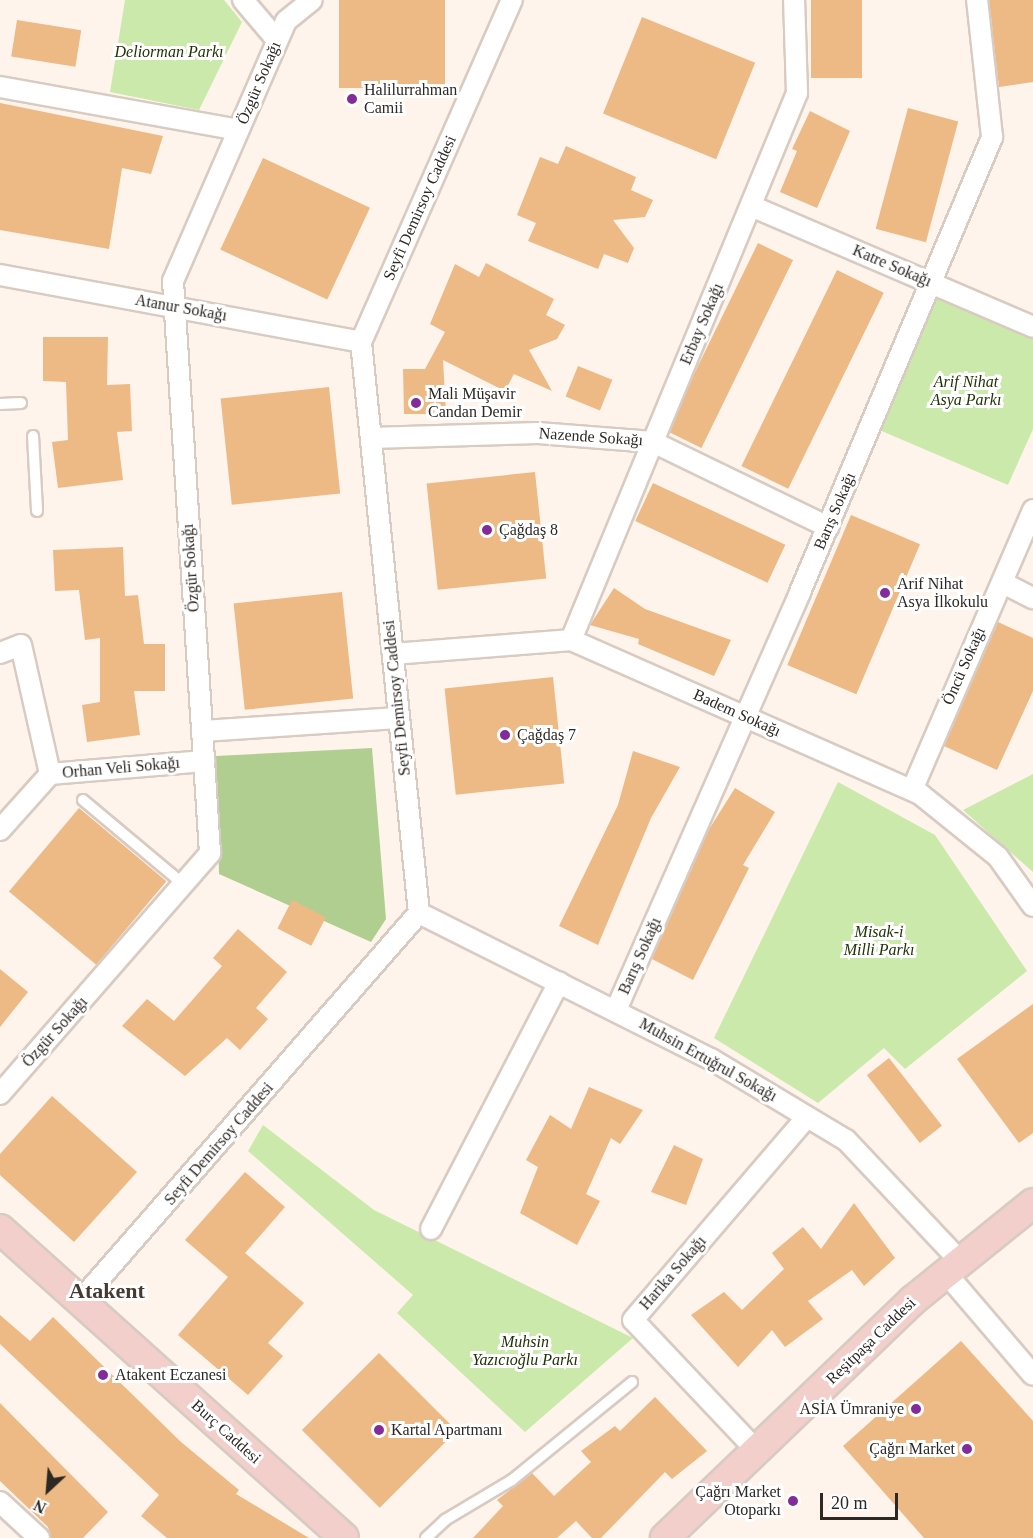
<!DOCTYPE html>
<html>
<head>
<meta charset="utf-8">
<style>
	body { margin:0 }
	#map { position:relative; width:1033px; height:1538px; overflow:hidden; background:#fef4ec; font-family:"Times New Roman",serif }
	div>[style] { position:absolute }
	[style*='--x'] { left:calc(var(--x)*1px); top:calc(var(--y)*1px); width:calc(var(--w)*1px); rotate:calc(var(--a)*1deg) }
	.green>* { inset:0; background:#cae9aa }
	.forest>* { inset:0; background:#afce8f }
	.building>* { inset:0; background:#edb985; transform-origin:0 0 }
	.roads { filter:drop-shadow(2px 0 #d8cbc2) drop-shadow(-2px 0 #d8cbc2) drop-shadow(0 2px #d8cbc2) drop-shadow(0 -2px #d8cbc2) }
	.lane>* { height:10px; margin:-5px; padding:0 5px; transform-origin:5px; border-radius:5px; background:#fff }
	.street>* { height:20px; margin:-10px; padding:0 10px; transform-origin:10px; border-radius:10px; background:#fff }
	.secondary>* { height:28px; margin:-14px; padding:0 14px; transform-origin:14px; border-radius:14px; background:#f3cfcc }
	.dots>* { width:16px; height:16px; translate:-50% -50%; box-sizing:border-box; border:3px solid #fff; border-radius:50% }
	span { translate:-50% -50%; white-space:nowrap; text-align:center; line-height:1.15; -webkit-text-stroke:6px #fff; paint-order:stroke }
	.park-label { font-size:16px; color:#213406; font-style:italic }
	.street-label { font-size:16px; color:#2c2824 }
	.poi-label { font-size:16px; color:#2c2824 }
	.left { translate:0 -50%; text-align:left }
	.right { translate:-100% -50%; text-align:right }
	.district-label { font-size:22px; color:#453b33; font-weight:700 }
	.north { position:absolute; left:18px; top:1460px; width:60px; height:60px; -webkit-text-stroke:4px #fff; paint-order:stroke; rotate:206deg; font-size:16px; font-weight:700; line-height:24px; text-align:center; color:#2c2824 }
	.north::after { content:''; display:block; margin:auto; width:21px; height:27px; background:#2c2824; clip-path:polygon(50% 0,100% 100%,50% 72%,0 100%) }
	.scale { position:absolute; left:820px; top:1493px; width:78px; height:27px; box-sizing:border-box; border:3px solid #2c2824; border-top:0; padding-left:8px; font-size:18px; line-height:21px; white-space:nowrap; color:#2c2824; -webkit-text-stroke:4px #fff; paint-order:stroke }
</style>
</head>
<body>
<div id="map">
	<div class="green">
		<i style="clip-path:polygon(125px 0,224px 0,242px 22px,199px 110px,110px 92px)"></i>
		<i style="clip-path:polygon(934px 296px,1033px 338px,1033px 429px,1008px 485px,877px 429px)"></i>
		<i style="clip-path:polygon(1033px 774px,1033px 872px,963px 810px)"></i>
		<i style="clip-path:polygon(838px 782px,935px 835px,1027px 971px,905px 1069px,884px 1048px,818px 1103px,714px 1038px)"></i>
		<i style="clip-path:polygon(263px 1125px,374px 1210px,633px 1338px,525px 1432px,397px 1313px,413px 1295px,248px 1151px)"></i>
	</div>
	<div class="forest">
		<i style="clip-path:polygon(372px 748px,386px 919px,371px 942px,219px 874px,216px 756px)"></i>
	</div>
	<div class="building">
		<i style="left:339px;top:0;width:106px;height:88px"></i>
		<i style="left:811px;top:0;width:51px;height:78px"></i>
		<i style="clip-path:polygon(989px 0,1033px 0,1033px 82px,999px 87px)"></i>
		<i style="left:642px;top:17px;width:122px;height:104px;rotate:22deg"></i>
		<i style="left:17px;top:20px;width:65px;height:37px;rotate:9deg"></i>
		<i style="clip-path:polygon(0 103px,163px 136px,151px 174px,122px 168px,109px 249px,0 230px)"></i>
		<i style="left:908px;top:108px;width:52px;height:125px;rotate:15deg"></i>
		<i style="clip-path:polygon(810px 111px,850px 131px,817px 208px,780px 192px,797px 151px,792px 149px)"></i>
		<i style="clip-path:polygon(566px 146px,636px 177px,631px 190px,653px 200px,645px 217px,613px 220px,634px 248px,628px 263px,604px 254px,598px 269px,528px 241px,536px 223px,517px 215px,540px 157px,558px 164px)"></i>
		<i style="left:263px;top:158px;width:118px;height:101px;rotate:25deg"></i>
		<i style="left:758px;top:243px;width:39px;height:209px;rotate:26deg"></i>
		<i style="clip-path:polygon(486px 263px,554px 299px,546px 315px,565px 325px,557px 339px,529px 350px,552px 391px,514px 374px,505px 391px,443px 360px,446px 414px,404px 414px,403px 369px,425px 369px,445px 332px,430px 324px,455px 264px,479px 277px)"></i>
		<i style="left:837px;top:270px;width:52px;height:218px;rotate:26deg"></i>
		<i style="clip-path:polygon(43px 337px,108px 337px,107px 385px,130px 384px,132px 431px,117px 432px,123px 480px,58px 488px,52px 442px,68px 440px,66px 382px,43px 381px)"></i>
		<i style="left:578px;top:366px;width:37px;height:33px;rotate:22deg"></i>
		<i style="left:329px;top:387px;width:107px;height:109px;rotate:84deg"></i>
		<i style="left:535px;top:472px;width:107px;height:109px;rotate:84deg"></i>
		<i style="left:653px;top:483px;width:146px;height:42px;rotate:25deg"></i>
		<i style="left:851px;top:515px;width:75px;height:163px;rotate:23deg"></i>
		<i style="clip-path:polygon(123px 547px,125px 596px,138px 595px,144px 644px,165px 644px,165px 691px,134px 691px,140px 735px,87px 742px,82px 705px,100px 702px,100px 638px,85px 640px,79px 590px,55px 591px,53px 550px)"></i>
		<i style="clip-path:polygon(614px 588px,645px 609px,731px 640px,714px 676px,638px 644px,639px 639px,590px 625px)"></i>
		<i style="left:342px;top:592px;width:107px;height:109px;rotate:84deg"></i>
		<i style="clip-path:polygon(998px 622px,1033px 638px,1033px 691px,997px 770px,944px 746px)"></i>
		<i style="left:553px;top:677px;width:107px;height:109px;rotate:84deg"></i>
		<i style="clip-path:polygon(633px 751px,680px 767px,651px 818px,598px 945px,559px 926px,618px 805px)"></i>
		<i style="clip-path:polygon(735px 788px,775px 812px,743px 865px,749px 868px,693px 980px,652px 959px,708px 831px)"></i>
		<i style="left:79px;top:808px;width:114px;height:109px;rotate:40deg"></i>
		<i style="left:292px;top:900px;width:38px;height:32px;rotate:27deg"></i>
		<i style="clip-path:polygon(238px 929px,287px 972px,256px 1008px,268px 1019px,240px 1050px,227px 1038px,185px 1076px,122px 1026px,147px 999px,174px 1021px,222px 966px,213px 958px)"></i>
		<i style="clip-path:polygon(0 969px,28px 992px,0 1027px)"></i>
		<i style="clip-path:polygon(1033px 1004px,1033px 1133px,1019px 1143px,957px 1059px)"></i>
		<i style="left:889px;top:1058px;width:86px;height:28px;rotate:52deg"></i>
		<i style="clip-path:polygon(589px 1087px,643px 1110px,620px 1144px,611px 1138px,586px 1194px,600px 1201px,577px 1245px,520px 1213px,538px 1167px,526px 1160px,550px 1115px,571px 1129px)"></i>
		<i style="clip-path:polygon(52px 1096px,137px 1172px,74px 1242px,0 1175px,0 1154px)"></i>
		<i style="clip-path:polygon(674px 1145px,703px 1159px,686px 1205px,651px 1192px)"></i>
		<i style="clip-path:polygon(245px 1172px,285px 1207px,245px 1253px,304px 1303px,268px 1343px,283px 1356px,248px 1395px,178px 1335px,228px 1277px,185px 1240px)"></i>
		<i style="clip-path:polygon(854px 1203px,895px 1258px,864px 1286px,852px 1270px,808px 1301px,823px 1319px,785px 1347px,772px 1330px,738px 1367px,691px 1315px,724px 1292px,742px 1310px,784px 1269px,772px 1253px,803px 1227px,821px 1249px)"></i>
		<i style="clip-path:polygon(0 1315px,30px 1341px,53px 1317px,181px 1442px,239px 1490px,236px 1494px,309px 1538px,167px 1538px,141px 1516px,159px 1495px,0 1344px)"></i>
		<i style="clip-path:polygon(961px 1341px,1033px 1421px,1033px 1538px,924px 1538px,843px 1446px)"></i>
		<i style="left:379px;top:1353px;width:110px;height:109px;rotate:45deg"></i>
		<i style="clip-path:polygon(655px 1397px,707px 1451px,672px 1479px,665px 1472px,601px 1538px,592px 1538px,576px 1521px,557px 1538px,473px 1538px,503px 1506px,497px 1500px,532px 1473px,554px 1496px,591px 1462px,581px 1451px,615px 1426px,620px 1431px)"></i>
		<i style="clip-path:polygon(0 1403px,108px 1512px,83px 1538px,51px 1538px,48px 1527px,0 1481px)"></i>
	</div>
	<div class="roads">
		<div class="lane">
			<i style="--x:0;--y:404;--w:21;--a:-3"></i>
			<i style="--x:33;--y:436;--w:75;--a:86.9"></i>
			<i style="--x:83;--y:800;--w:131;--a:40"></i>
			<i style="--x:426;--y:1538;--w:26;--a:-43"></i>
			<i style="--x:445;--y:1520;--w:78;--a:-30.8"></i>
			<i style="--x:512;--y:1480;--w:155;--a:-39.2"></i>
		</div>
		<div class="street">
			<i style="--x:243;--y:0;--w:52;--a:49.6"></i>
			<i style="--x:0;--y:87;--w:242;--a:10.2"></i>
			<i style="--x:751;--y:206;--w:307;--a:23.2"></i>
			<i style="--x:0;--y:275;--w:367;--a:10.5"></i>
			<i style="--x:371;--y:438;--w:167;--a:-1.7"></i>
			<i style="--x:538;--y:433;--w:115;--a:4.5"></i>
			<i style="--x:653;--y:442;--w:195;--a:25.9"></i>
			<i style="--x:1003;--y:583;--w:34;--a:27"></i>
			<i style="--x:571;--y:640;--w:592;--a:-67.55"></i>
			<i style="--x:797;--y:93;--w:93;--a:-91.8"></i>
			<i style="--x:0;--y:653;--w:22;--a:-21"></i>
			<i style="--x:21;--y:645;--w:132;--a:77.3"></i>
			<i style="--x:50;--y:774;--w:155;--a:-4.8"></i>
			<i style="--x:393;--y:654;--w:179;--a:-4.5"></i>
			<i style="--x:571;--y:640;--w:381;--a:23.8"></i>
			<i style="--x:920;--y:794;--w:100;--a:38.9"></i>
			<i style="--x:998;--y:857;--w:60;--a:54.5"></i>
			<i style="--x:202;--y:731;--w:197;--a:-3.8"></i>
			<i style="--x:912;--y:790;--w:305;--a:-66.6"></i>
			<i style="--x:0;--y:830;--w:75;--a:-48.2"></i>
			<i style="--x:419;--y:913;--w:326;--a:26.6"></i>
			<i style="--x:711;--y:1059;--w:157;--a:31"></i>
			<i style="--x:846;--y:1140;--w:165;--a:46.7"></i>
			<i style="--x:616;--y:1010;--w:457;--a:-66.2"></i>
			<i style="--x:800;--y:592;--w:494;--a:-67.1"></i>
			<i style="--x:992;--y:137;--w:138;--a:-96.2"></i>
			<i style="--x:0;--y:1094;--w:320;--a:-48.9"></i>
			<i style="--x:210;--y:853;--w:573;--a:-93.7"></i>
			<i style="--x:173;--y:281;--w:283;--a:-66.5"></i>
			<i style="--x:286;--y:21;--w:33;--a:-39"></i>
			<i style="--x:431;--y:1229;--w:278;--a:-62.6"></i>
			<i style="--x:945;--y:1272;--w:135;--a:49.5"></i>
			<i style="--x:80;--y:1301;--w:515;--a:-48.86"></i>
			<i style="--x:419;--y:913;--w:574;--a:-95.8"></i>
			<i style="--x:361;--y:342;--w:374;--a:-66.2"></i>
			<i style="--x:757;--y:1451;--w:180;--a:-133.4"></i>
			<i style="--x:633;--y:1320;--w:267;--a:-49.4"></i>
			<i style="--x:0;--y:1502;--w:53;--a:42.7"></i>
		</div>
		<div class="secondary">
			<i style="--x:0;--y:1229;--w:462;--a:41.9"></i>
			<i style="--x:665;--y:1538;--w:344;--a:-43.8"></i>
			<i style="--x:913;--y:1300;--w:154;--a:-38.9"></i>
		</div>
	</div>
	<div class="dots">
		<i style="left:352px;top:99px;background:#812c9a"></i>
		<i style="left:416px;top:403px;background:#812c9a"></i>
		<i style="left:487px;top:530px;background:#812c9a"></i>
		<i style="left:885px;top:593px;background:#812c9a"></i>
		<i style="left:505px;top:735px;background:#812c9a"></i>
		<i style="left:103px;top:1375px;background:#812c9a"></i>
		<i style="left:916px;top:1409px;background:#812c9a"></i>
		<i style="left:379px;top:1430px;background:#812c9a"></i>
		<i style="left:967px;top:1449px;background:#812c9a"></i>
		<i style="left:793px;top:1501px;background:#812c9a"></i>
	</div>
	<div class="park-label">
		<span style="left:169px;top:52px">Deliorman Parkı</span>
		<span style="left:966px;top:391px">Arif Nihat<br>Asya Parkı</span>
		<span style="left:879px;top:941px">Misak-i<br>Milli Parkı</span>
		<span style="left:525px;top:1351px">Muhsin<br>Yazıcıoğlu Parkı</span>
	</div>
	<div class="street-label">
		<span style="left:259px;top:83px;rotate:-67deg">Özgür Sokağı</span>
		<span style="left:420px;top:208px;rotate:-66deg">Seyfi Demirsoy Caddesi</span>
		<span style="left:892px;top:266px;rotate:23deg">Katre Sokağı</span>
		<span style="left:181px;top:308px;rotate:10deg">Atanur Sokağı</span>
		<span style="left:702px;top:324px;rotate:-67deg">Erbay Sokağı</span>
		<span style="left:591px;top:437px;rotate:4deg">Nazende Sokağı</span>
		<span style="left:835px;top:511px;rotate:-67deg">Barış Sokağı</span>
		<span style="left:191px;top:568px;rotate:-94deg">Özgür Sokağı</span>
		<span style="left:964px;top:666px;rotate:-66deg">Öncü Sokağı</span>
		<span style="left:397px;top:698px;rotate:-96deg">Seyfi Demirsoy Caddesi</span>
		<span style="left:737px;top:713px;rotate:24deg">Badem Sokağı</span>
		<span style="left:121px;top:768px;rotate:-5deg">Orhan Veli Sokağı</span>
		<span style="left:640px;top:956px;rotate:-66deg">Barış Sokağı</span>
		<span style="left:55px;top:1032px;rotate:-48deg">Özgür Sokağı</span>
		<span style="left:708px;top:1060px;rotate:29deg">Muhsin Ertuğrul Sokağı</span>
		<span style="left:219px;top:1144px;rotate:-49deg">Seyfi Demirsoy Caddesi</span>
		<span style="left:673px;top:1273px;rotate:-49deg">Harika Sokağı</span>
		<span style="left:871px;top:1341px;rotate:-44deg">Reşitpaşa Caddesi</span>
		<span style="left:226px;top:1432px;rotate:42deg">Burç Caddesi</span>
	</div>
	<div class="poi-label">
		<span class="left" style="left:364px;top:99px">Halilurrahman<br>Camii</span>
		<span class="left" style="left:428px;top:403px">Mali Müşavir<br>Candan Demir</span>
		<span class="left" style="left:499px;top:530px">Çağdaş 8</span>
		<span class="left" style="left:897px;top:593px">Arif Nihat<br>Asya İlkokulu</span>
		<span class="left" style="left:517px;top:735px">Çağdaş 7</span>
		<span class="left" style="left:115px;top:1375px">Atakent Eczanesi</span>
		<span class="right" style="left:904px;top:1409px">ASİA Ümraniye</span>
		<span class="left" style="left:391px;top:1430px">Kartal Apartmanı</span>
		<span class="right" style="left:955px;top:1449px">Çağrı Market</span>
		<span class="right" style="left:781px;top:1501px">Çağrı Market<br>Otoparkı</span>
	</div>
	<div class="district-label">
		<span style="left:107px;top:1291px">Atakent</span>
	</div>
	<div class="north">N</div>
	<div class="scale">20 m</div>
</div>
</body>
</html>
